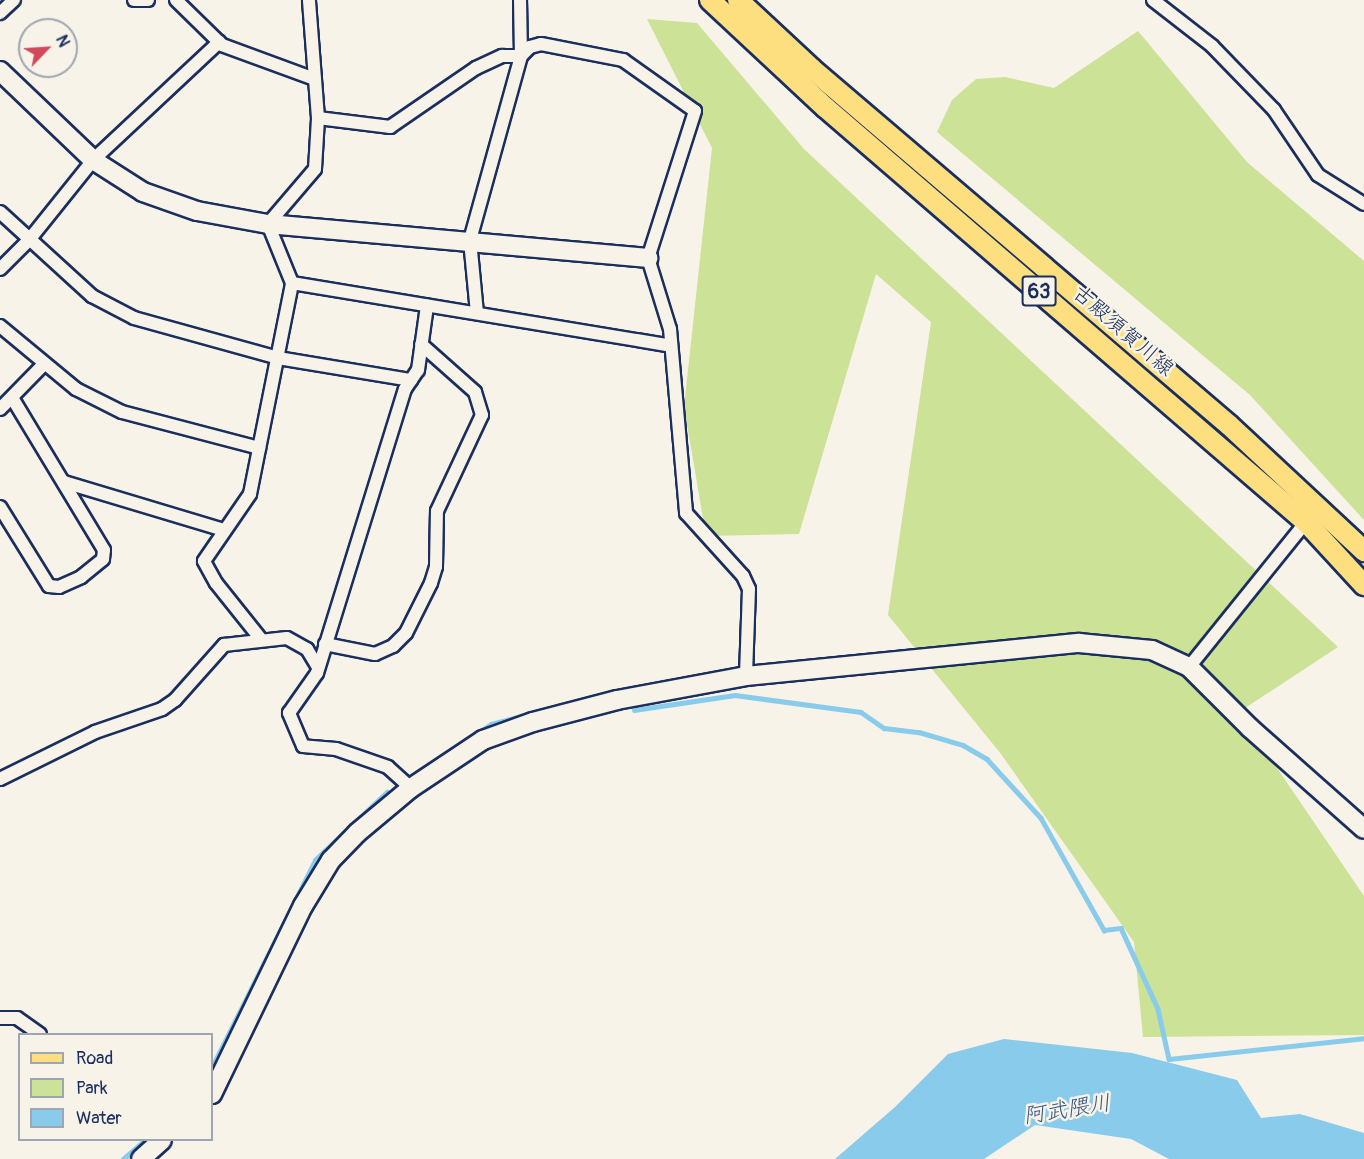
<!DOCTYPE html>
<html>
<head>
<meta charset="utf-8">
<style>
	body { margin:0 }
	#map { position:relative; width:1364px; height:1159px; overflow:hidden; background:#f7f3e8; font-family:Pangolin,"Klee One",sans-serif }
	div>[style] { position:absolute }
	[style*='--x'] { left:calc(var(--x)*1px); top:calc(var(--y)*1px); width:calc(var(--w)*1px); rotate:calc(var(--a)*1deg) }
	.green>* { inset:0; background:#cbe297 }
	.water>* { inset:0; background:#88cbea }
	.stream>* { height:4.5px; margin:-2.25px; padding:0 2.25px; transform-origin:2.25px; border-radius:2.25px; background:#88cbea }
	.roads { filter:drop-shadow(2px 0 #1b2f5e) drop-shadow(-2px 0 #1b2f5e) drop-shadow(0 2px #1b2f5e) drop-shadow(0 -2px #1b2f5e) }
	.street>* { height:12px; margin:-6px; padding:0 6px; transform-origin:6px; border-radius:6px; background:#f7f3e8 }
	.secondary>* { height:18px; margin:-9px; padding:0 9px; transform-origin:9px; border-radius:9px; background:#f7f3e8 }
	.primary>* { height:20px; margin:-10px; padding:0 10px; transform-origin:10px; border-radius:10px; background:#fedf80 }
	span { translate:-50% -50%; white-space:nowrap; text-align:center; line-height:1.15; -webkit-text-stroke:5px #f7f3e8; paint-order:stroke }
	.shield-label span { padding:2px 4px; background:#f7f3e8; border:2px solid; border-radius:4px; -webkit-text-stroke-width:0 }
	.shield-label { font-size:20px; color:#1b2f5e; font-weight:700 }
	.street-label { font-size:21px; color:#1b2f5e }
	.water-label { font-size:22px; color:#365681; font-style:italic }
	.legend { position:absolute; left:18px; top:1033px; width:195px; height:108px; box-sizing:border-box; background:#f7f3e8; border:2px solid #9fa5b1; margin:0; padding:8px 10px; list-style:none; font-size:18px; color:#1b2f5e }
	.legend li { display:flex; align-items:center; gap:12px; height:30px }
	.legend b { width:30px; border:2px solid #9fa5b1 }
	.north { position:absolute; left:18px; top:18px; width:60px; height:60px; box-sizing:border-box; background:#f7f3e8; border:2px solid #9fa5b1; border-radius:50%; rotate:65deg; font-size:16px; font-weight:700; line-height:24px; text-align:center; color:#1b2f5e }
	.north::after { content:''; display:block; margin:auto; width:21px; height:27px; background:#d1495b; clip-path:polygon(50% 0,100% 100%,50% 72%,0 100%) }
</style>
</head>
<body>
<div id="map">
	<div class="green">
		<i style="clip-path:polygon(647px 19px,697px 23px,804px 149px,1338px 647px,1239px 712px,1364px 896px,1364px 1035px,1143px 1037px,1134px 942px,1001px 754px,888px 615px,931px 322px,876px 274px,799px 534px,706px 536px,684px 407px,712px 148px)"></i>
		<i style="clip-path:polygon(1138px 31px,1247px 162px,1364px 261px,1364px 520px,1250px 395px,937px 132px,952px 100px,976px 79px,1005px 77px,1054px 88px)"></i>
	</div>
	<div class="water">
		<i style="clip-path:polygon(1004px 1039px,1132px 1053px,1237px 1080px,1261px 1118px,1300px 1114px,1364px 1133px,1364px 1159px,1169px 1159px,1131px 1139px,1035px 1125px,984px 1159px,835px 1159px,895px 1107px,948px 1054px)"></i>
	</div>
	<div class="stream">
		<i style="--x:634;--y:710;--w:102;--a:-8.4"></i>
		<i style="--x:735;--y:695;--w:127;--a:7.7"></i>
		<i style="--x:861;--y:712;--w:28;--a:35"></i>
		<i style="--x:884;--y:728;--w:35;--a:7"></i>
		<i style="--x:919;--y:732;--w:46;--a:16.5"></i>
		<i style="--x:963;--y:745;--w:28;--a:30"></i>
		<i style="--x:987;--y:759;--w:80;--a:47.5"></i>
		<i style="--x:1041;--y:818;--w:129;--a:60.6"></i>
		<i style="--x:1104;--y:930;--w:17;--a:-7"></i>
		<i style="--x:1121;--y:928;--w:89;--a:65.4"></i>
		<i style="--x:1158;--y:1009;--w:51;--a:77.6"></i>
		<i style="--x:1169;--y:1059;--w:196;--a:-6.1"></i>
		<i style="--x:420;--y:771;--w:85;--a:-33.5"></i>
		<i style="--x:491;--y:724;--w:98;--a:-14.7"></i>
		<i style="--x:212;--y:1067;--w:231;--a:-63.5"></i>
		<i style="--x:315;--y:860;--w:99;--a:-43.4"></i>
		<i style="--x:123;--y:1159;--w:29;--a:-41"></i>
	</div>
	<div class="roads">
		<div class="street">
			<i style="--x:134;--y:0;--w:14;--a:0"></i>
			<i style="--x:176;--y:0;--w:64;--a:44.4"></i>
			<i style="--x:222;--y:45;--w:99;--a:20.1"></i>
			<i style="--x:1153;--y:0;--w:75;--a:37.9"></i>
			<i style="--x:1212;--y:46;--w:89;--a:45.9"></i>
			<i style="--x:1274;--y:110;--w:78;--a:55.9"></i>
			<i style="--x:1318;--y:175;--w:54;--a:32.2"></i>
			<i style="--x:0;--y:13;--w:19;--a:-43"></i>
			<i style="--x:318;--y:118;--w:73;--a:7.1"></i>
			<i style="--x:390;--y:127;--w:104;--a:-34.5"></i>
			<i style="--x:476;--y:68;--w:29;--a:-25"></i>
			<i style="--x:502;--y:56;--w:19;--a:0"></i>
			<i style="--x:521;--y:56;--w:13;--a:-45"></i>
			<i style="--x:530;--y:47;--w:11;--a:-15"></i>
			<i style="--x:541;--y:44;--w:84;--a:11"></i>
			<i style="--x:623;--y:60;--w:88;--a:35.3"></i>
			<i style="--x:695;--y:111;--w:154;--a:107.7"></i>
			<i style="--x:648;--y:258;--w:74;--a:72.8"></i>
			<i style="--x:670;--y:329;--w:185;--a:85"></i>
			<i style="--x:686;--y:513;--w:85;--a:47.9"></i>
			<i style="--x:743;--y:576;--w:14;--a:65"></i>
			<i style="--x:749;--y:589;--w:87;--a:92"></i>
			<i style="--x:0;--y:212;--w:125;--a:42.4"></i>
			<i style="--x:92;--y:296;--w:47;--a:27.6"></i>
			<i style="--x:134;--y:318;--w:149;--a:15.5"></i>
			<i style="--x:278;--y:358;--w:135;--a:9.4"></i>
			<i style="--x:0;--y:269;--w:41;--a:-45"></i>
			<i style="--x:29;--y:240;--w:102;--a:-51.3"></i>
			<i style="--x:93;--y:160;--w:173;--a:-43.1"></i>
			<i style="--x:292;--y:283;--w:384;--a:9.4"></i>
			<i style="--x:477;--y:313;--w:73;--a:-95.5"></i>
			<i style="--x:470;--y:240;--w:191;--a:-74.5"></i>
			<i style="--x:521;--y:56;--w:56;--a:-91"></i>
			<i style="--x:0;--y:326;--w:99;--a:39.7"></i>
			<i style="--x:76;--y:389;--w:51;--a:26.6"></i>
			<i style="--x:122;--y:412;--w:142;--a:14.7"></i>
			<i style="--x:0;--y:409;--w:63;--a:-45.6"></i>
			<i style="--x:64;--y:482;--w:167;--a:16.7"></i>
			<i style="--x:0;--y:507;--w:93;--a:58.2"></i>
			<i style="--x:49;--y:586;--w:10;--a:6"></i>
			<i style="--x:59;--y:587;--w:24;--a:-24"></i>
			<i style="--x:81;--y:577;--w:28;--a:-39"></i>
			<i style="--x:103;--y:559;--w:9;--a:-84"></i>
			<i style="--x:104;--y:550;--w:176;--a:-121.1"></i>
			<i style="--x:260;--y:638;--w:70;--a:-128.7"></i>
			<i style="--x:216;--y:583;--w:25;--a:-119"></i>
			<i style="--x:204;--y:561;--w:81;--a:-55.5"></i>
			<i style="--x:250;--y:494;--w:215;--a:-78.7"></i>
			<i style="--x:292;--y:283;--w:64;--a:-112.1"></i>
			<i style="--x:268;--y:224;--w:72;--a:-49.5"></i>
			<i style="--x:315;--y:169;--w:51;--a:-86.6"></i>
			<i style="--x:318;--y:118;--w:118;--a:-94.4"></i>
			<i style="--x:325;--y:644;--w:51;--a:11.3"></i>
			<i style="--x:375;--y:654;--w:20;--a:-24"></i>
			<i style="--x:393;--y:646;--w:18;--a:-45"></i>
			<i style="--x:406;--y:633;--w:56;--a:-63.4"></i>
			<i style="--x:431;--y:583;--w:17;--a:-73"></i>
			<i style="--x:436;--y:567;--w:56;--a:-89"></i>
			<i style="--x:437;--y:511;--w:106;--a:-64.9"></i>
			<i style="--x:482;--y:415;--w:24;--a:-107"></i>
			<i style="--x:475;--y:392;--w:72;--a:-138.4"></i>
			<i style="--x:1189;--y:667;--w:186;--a:-51.1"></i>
			<i style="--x:0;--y:779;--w:106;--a:-26.3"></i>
			<i style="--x:95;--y:732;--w:71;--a:-18.9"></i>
			<i style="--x:162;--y:709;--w:16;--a:-35"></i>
			<i style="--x:175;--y:700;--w:74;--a:-48.3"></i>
			<i style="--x:224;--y:645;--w:63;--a:-6.3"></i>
			<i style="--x:287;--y:638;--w:23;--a:29"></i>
			<i style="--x:307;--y:649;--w:21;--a:59"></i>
			<i style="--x:411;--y:788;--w:31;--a:-138"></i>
			<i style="--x:388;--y:767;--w:55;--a:-160.9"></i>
			<i style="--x:336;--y:749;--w:33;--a:-175"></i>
			<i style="--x:303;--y:746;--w:36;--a:-113"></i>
			<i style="--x:289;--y:713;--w:49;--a:-55"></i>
			<i style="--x:317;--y:673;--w:297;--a:-72.8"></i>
			<i style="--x:405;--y:389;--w:23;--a:-56"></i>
			<i style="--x:418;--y:370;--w:65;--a:-82"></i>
			<i style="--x:0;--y:1018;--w:17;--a:0"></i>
			<i style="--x:17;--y:1018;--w:28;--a:35"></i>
		</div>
		<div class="secondary">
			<i style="--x:0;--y:71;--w:129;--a:43.7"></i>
			<i style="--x:93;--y:160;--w:59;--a:32.6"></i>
			<i style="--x:143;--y:192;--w:57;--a:19.4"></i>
			<i style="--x:197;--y:211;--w:72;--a:10.4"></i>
			<i style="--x:268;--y:224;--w:382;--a:5.1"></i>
			<i style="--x:212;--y:1094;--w:209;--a:-64.2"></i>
			<i style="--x:303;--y:906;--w:54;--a:-58.7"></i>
			<i style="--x:331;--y:860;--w:37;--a:-46"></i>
			<i style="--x:357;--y:833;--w:70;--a:-39.8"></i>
			<i style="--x:411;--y:788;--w:87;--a:-33.7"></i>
			<i style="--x:483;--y:740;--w:53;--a:-19.8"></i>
			<i style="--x:533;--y:722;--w:87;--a:-14.7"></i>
			<i style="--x:617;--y:700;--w:131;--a:-10.5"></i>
			<i style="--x:746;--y:676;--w:335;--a:-5.7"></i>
			<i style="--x:1079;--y:643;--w:73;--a:5.5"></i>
			<i style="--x:1152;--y:650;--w:41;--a:24.7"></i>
			<i style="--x:1189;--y:667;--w:86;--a:45"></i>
			<i style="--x:1250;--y:728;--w:152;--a:41.5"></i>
			<i style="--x:141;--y:1159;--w:28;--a:-42"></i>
		</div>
		<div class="primary">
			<i style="--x:710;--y:0;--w:158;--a:43"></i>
			<i style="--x:826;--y:108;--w:634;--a:40.78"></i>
			<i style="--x:1306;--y:522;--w:86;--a:47.4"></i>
			<i style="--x:738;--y:0;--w:101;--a:43"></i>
			<i style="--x:812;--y:69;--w:548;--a:40.49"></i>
			<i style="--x:1229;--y:425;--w:185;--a:43"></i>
		</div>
	</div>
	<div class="shield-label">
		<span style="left:1039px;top:291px">63</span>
	</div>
	<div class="street-label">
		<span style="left:1123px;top:331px;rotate:41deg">古殿須賀川線</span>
	</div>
	<div class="water-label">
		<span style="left:1067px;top:1110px;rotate:-9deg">阿武隈川</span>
	</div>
	<ul class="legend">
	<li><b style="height:8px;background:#fedf80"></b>Road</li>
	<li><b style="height:16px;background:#cbe297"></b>Park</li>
	<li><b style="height:16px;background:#88cbea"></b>Water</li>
	</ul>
	<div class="north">N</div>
</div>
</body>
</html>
